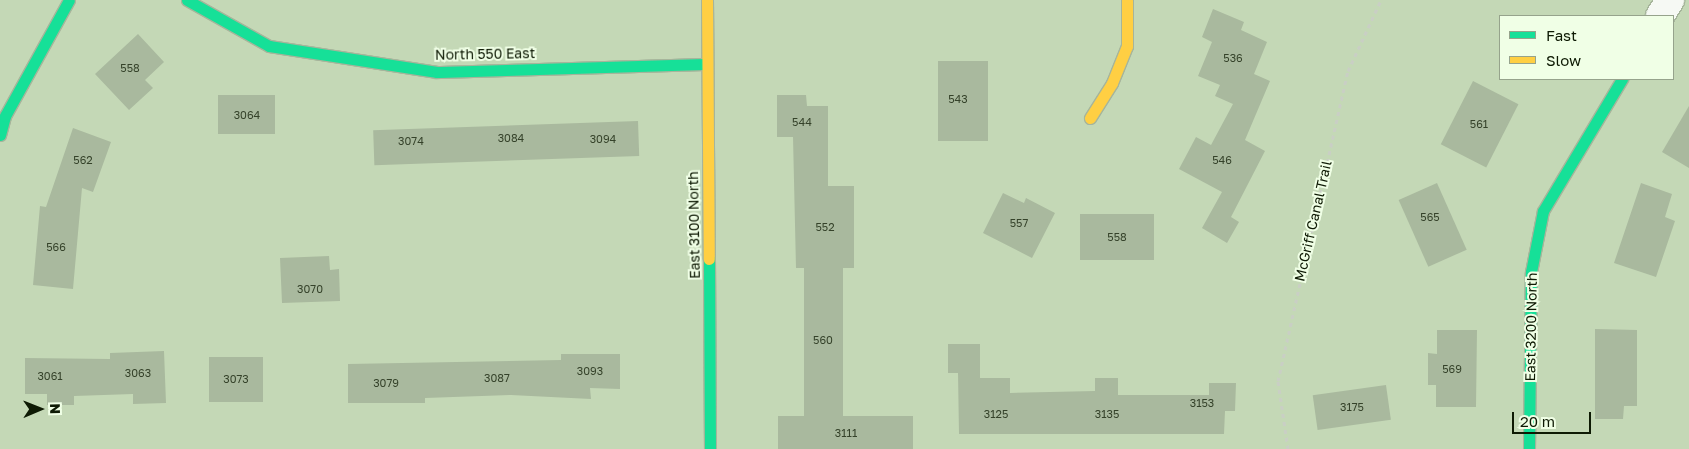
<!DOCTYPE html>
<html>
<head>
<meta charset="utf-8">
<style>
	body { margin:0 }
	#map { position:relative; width:1689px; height:449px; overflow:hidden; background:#c4d8b6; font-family:"Golos Text",sans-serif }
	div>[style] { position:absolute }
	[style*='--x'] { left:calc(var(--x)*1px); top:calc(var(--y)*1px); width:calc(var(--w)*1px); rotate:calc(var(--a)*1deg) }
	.building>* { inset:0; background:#a9b99e; transform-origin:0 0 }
	.path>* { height:3px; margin-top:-1.5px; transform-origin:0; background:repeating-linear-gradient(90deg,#c9cfc4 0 4px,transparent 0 8px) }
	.roads { filter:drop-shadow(1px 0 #a6b59b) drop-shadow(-1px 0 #a6b59b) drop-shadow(0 1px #a6b59b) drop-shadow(0 -1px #a6b59b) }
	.street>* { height:28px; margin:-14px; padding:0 14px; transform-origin:14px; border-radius:14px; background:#f6f9f4 }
	.fast>* { height:11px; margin:-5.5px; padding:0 5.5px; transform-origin:5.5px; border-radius:5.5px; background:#16e098 }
	.slow>* { height:11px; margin:-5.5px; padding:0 5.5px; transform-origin:5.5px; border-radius:5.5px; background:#ffcf43 }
	span { translate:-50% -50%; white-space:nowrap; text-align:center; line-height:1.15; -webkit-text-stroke:4px #f0ffe6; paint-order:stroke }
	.number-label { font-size:11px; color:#35422a }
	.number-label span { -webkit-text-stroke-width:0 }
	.street-label { font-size:14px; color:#0e1a04 }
	.legend { position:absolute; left:1499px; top:15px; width:175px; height:65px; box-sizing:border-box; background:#f0ffe6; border:1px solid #96a38c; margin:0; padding:6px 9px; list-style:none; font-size:15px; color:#0e1a04 }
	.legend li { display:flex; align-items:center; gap:10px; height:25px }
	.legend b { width:25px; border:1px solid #96a38c }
	.north { position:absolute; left:15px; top:384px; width:50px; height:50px; -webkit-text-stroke:4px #f0ffe6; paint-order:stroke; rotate:89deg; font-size:14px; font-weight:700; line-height:20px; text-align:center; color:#0e1a04 }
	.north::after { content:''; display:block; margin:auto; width:18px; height:22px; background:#0e1a04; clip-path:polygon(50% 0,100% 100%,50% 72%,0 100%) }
	.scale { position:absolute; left:1512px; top:412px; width:79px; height:22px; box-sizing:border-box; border:2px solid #0e1a04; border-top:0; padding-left:6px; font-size:15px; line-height:18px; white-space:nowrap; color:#0e1a04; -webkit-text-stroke:4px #f0ffe6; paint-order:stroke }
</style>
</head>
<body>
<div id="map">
	<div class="building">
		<i style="clip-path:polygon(1213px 9px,1244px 22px,1241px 30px,1267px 42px,1254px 74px,1270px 81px,1245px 140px,1265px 151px,1231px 217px,1239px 222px,1227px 243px,1202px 228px,1222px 192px,1179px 169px,1196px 137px,1211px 145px,1233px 104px,1215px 96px,1220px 85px,1198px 76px,1212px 42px,1202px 37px)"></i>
		<i style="clip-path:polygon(138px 34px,164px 62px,145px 80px,153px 88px,129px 110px,95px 74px)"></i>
		<i style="left:938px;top:61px;width:50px;height:80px"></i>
		<i style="left:1473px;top:81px;width:51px;height:71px;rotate:27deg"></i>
		<i style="left:218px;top:95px;width:57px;height:39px"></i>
		<i style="clip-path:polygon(777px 95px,806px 95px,807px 106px,828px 106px,828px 186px,854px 186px,854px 268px,843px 268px,843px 416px,913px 416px,913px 449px,778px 449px,778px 416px,804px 416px,804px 268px,796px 268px,793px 137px,777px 137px)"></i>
		<i style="clip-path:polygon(1689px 106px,1689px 168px,1662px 152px)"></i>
		<i style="left:638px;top:121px;width:35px;height:265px;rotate:88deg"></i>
		<i style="clip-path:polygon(73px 128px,111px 142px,93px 192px,82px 188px,73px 289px,33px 285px,40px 206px,46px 207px)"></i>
		<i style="left:1437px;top:183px;width:73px;height:42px;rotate:66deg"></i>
		<i style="clip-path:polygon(1641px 183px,1672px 194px,1665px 217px,1675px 221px,1656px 277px,1614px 263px)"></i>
		<i style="clip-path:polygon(1003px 193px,1024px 203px,1026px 198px,1055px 213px,1032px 258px,983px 233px)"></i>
		<i style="left:1154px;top:214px;width:46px;height:74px;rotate:90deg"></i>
		<i style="clip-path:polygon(329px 256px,330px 270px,339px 269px,340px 301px,282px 303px,280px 258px)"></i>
		<i style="clip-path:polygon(1595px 329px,1637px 330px,1637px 406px,1624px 406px,1623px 419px,1595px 419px)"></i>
		<i style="clip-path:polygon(1437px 330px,1477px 330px,1476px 407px,1436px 407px,1436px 385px,1428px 385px,1428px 353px,1437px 354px)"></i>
		<i style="clip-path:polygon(948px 344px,980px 344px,980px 378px,1010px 378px,1010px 393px,1095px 391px,1095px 378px,1118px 378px,1118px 395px,1209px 395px,1209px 383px,1236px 383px,1235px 411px,1225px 411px,1224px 434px,959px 434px,958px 373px,948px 373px)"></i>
		<i style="clip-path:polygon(164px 351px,166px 403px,133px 404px,133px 394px,74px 396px,74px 405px,47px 405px,47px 394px,25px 394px,25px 358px,110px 359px,110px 353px)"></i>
		<i style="clip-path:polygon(561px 354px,620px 354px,620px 389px,590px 388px,591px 399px,511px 395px,425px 398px,425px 403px,348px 403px,348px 364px,561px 360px)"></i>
		<i style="left:209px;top:357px;width:54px;height:45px"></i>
		<i style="left:1386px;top:385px;width:35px;height:74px;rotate:82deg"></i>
	</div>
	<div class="path">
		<i style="--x:1288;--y:449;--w:69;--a:-98.4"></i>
		<i style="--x:1278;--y:381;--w:318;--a:-77.3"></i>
		<i style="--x:1348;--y:71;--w:78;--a:-65.1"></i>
	</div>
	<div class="roads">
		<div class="street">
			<i style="--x:1660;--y:16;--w:19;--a:-58"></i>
		</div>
		<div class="fast">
			<i style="--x:187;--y:0;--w:94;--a:29.3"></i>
			<i style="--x:269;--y:46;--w:170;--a:8.8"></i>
			<i style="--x:437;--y:72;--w:270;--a:-1.7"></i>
			<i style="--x:0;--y:135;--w:20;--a:-75"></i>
			<i style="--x:5;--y:116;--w:132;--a:-61.1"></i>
			<i style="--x:709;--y:259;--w:190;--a:89.7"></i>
			<i style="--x:1529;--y:449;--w:177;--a:-89.4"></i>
			<i style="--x:1531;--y:272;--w:62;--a:-78.9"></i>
			<i style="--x:1543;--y:211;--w:154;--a:-59.1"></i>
		</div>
		<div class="slow">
			<i style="--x:707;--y:0;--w:259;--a:89.6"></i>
			<i style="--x:1090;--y:118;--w:41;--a:-57.8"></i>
			<i style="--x:1112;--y:83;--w:40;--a:-68"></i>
			<i style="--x:1127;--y:46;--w:46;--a:-90"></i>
		</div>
	</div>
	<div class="number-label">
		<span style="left:1233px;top:58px">536</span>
		<span style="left:130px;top:68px">558</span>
		<span style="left:958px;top:99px">543</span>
		<span style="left:247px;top:115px">3064</span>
		<span style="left:802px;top:122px">544</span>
		<span style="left:1479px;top:124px">561</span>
		<span style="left:511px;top:138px">3084</span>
		<span style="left:603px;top:139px">3094</span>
		<span style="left:411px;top:141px">3074</span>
		<span style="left:83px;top:160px">562</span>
		<span style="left:1222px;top:160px">546</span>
		<span style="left:1430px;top:217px">565</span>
		<span style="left:1019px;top:223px">557</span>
		<span style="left:825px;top:227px">552</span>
		<span style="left:1117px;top:237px">558</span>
		<span style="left:56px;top:247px">566</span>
		<span style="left:310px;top:289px">3070</span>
		<span style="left:823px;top:340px">560</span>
		<span style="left:1452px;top:369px">569</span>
		<span style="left:590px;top:371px">3093</span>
		<span style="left:138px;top:373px">3063</span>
		<span style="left:50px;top:376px">3061</span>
		<span style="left:497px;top:378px">3087</span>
		<span style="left:236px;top:379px">3073</span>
		<span style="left:386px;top:383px">3079</span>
		<span style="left:1202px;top:403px">3153</span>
		<span style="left:1352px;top:407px">3175</span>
		<span style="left:996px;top:414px">3125</span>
		<span style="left:1107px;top:414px">3135</span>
		<span style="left:846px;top:433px">3111</span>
	</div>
	<div class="street-label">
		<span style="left:485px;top:54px;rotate:-1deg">North 550 East</span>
		<span style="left:1313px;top:221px;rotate:-77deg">McGriff Canal Trail</span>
		<span style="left:694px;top:225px;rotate:-91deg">East 3100 North</span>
		<span style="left:1531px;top:327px;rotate:-89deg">East 3200 North</span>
	</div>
	<ul class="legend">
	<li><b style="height:6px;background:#16e098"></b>Fast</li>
	<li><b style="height:6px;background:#ffcf43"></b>Slow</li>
	</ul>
	<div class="north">N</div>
	<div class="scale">20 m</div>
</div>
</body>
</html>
